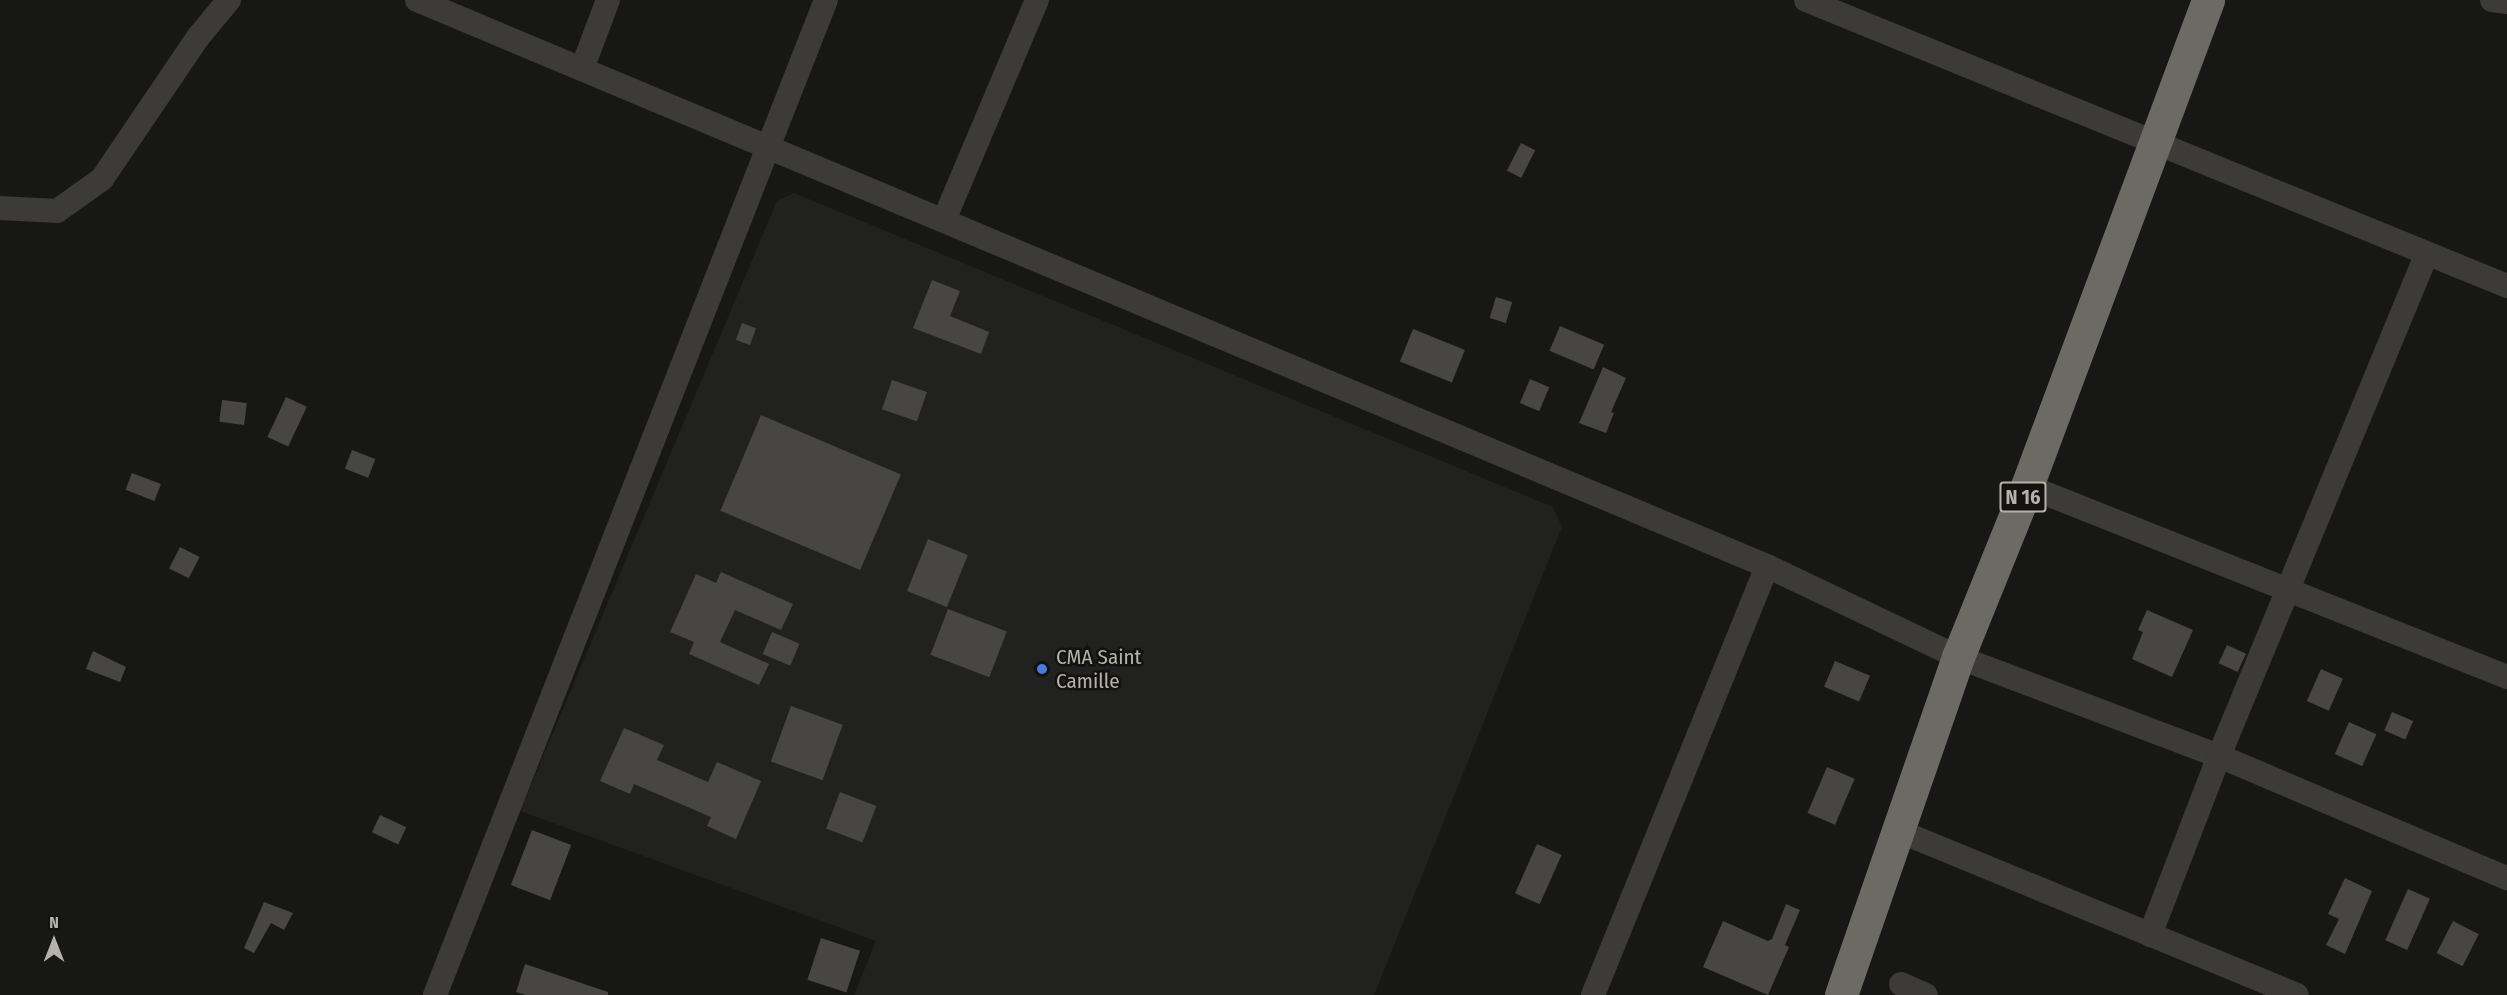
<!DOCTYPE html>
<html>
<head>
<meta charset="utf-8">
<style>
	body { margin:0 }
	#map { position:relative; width:2507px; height:995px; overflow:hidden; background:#171716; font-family:"Fira Sans Condensed",sans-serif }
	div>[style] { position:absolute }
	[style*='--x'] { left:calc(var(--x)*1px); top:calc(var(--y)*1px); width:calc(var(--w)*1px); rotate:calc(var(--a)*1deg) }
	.built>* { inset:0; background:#21211f }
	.building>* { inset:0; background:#474643; transform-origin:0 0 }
	.minor>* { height:24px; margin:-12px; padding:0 12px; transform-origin:12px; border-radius:12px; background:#3c3b37 }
	.highway>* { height:33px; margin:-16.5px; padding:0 16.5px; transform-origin:16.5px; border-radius:16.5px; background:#6c6a64 }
	.dots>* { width:16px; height:16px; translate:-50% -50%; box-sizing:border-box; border:3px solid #121211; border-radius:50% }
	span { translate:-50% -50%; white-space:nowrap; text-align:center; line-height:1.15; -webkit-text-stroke:5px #121211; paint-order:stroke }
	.shield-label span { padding:2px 4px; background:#121211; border:2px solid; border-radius:4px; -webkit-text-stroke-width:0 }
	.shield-label { font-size:20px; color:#b6b2a9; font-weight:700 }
	.poi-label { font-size:21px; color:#b6b2a9 }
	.left { translate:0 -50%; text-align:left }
	.north { position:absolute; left:24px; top:911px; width:60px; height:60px; -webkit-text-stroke:4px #121211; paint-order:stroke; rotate:0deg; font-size:16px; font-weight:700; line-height:24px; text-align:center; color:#b6b2a9 }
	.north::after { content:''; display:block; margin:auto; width:21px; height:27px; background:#b6b2a9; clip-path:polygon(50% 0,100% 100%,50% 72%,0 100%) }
</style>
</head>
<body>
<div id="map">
	<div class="built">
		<i style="clip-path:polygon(794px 193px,1553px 507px,1562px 527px,1374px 995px,854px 995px,876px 941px,520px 811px,777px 201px)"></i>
	</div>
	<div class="building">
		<i style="left:1521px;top:143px;width:16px;height:31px;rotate:27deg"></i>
		<i style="clip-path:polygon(932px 280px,960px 291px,950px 316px,989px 332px,981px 354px,913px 328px)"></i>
		<i style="left:1496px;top:297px;width:17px;height:22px;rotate:17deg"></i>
		<i style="left:742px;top:323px;width:15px;height:18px;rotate:20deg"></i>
		<i style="left:1560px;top:326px;width:48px;height:27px;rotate:23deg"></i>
		<i style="left:1413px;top:329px;width:56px;height:35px;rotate:22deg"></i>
		<i style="clip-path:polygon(1603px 367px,1626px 378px,1611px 412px,1614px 413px,1606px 433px,1579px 423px)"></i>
		<i style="left:1530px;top:379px;width:21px;height:26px;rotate:23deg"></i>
		<i style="left:892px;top:380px;width:37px;height:31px;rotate:19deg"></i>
		<i style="left:286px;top:397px;width:23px;height:44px;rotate:25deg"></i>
		<i style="left:222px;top:400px;width:25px;height:22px;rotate:7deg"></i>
		<i style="left:761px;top:415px;width:152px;height:104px;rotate:23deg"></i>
		<i style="left:352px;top:450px;width:25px;height:20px;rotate:21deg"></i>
		<i style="left:132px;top:473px;width:31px;height:18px;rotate:21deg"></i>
		<i style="left:928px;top:539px;width:43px;height:56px;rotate:22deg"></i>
		<i style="left:180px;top:547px;width:22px;height:24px;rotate:27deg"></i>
		<i style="clip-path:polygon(721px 572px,793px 604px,781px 630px,735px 610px,720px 642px,769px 664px,759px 685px,689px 654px,694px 642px,670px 632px,696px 574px,716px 583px)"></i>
		<i style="left:948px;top:609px;width:63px;height:49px;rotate:21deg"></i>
		<i style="clip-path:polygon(2147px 610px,2193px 630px,2172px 677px,2132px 659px,2143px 632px,2138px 630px)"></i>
		<i style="left:772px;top:632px;width:30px;height:24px;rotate:23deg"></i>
		<i style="left:2227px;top:645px;width:21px;height:20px;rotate:25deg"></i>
		<i style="clip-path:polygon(93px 651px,126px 667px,120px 682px,86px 669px)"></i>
		<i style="left:1835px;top:661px;width:38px;height:28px;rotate:23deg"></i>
		<i style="left:2321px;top:669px;width:24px;height:35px;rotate:24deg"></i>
		<i style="left:791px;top:706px;width:55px;height:59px;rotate:20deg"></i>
		<i style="left:2392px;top:712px;width:23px;height:20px;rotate:23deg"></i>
		<i style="left:2349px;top:722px;width:30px;height:35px;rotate:24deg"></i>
		<i style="clip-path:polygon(624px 728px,664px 745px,657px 760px,708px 782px,717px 762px,761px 781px,736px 839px,707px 826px,711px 817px,634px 784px,630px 794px,600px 781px)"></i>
		<i style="left:1827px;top:767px;width:30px;height:50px;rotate:23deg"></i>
		<i style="left:840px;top:792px;width:39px;height:39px;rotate:21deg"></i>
		<i style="left:380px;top:815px;width:29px;height:19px;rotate:25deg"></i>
		<i style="left:532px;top:830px;width:42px;height:59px;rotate:21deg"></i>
		<i style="left:1537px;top:844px;width:27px;height:54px;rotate:24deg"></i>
		<i style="clip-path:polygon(2345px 878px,2372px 891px,2345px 954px,2326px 945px,2339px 919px,2328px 914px)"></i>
		<i style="left:2408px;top:889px;width:24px;height:56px;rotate:24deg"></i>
		<i style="clip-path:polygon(264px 902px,293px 913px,284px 930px,271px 923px,254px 953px,244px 948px)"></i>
		<i style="clip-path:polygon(1786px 904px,1800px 910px,1785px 945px,1789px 947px,1768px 995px,1703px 967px,1723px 921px,1768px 941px,1772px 939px)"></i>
		<i style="left:2453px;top:921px;width:29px;height:36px;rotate:27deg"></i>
		<i style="left:821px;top:938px;width:41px;height:44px;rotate:18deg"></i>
		<i style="clip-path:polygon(525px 964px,608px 992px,608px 995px,526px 995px,516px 992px)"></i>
	</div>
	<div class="minor">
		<i style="--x:417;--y:0;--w:1464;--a:22.75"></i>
		<i style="--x:1767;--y:566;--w:212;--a:25.5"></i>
		<i style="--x:1958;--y:657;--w:279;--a:20.8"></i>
		<i style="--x:2219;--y:756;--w:313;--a:23"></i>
		<i style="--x:1806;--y:0;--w:757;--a:22.19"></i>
		<i style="--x:2492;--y:0;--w:15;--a:8"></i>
		<i style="--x:582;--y:69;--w:74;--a:-69.4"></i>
		<i style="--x:0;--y:208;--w:57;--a:3"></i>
		<i style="--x:57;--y:211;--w:55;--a:-35.4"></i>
		<i style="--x:102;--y:179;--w:173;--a:-55.9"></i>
		<i style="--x:199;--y:36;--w:47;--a:-50.2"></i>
		<i style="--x:944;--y:220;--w:239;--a:-67.1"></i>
		<i style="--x:2027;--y:486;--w:517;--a:21.7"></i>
		<i style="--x:1899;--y:831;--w:430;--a:22.4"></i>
		<i style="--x:2150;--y:935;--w:192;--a:-68.9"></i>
		<i style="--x:2219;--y:756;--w:544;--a:-67.53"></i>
		<i style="--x:1901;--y:984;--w:27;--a:24"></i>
		<i style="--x:435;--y:995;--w:1069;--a:-68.55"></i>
		<i style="--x:1593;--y:995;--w:463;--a:-67.9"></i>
	</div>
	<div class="highway">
		<i style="--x:1841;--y:995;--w:358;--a:-70.9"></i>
		<i style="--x:1958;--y:657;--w:184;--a:-68"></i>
		<i style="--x:2027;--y:486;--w:519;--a:-69.57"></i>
	</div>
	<div class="dots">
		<i style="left:1042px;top:669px;background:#497bdb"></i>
	</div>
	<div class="shield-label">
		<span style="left:2023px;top:497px">N 16</span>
	</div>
	<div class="poi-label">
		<span class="left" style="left:1056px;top:669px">CMA Saint<br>Camille</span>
	</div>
	<div class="north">N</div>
</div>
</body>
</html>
